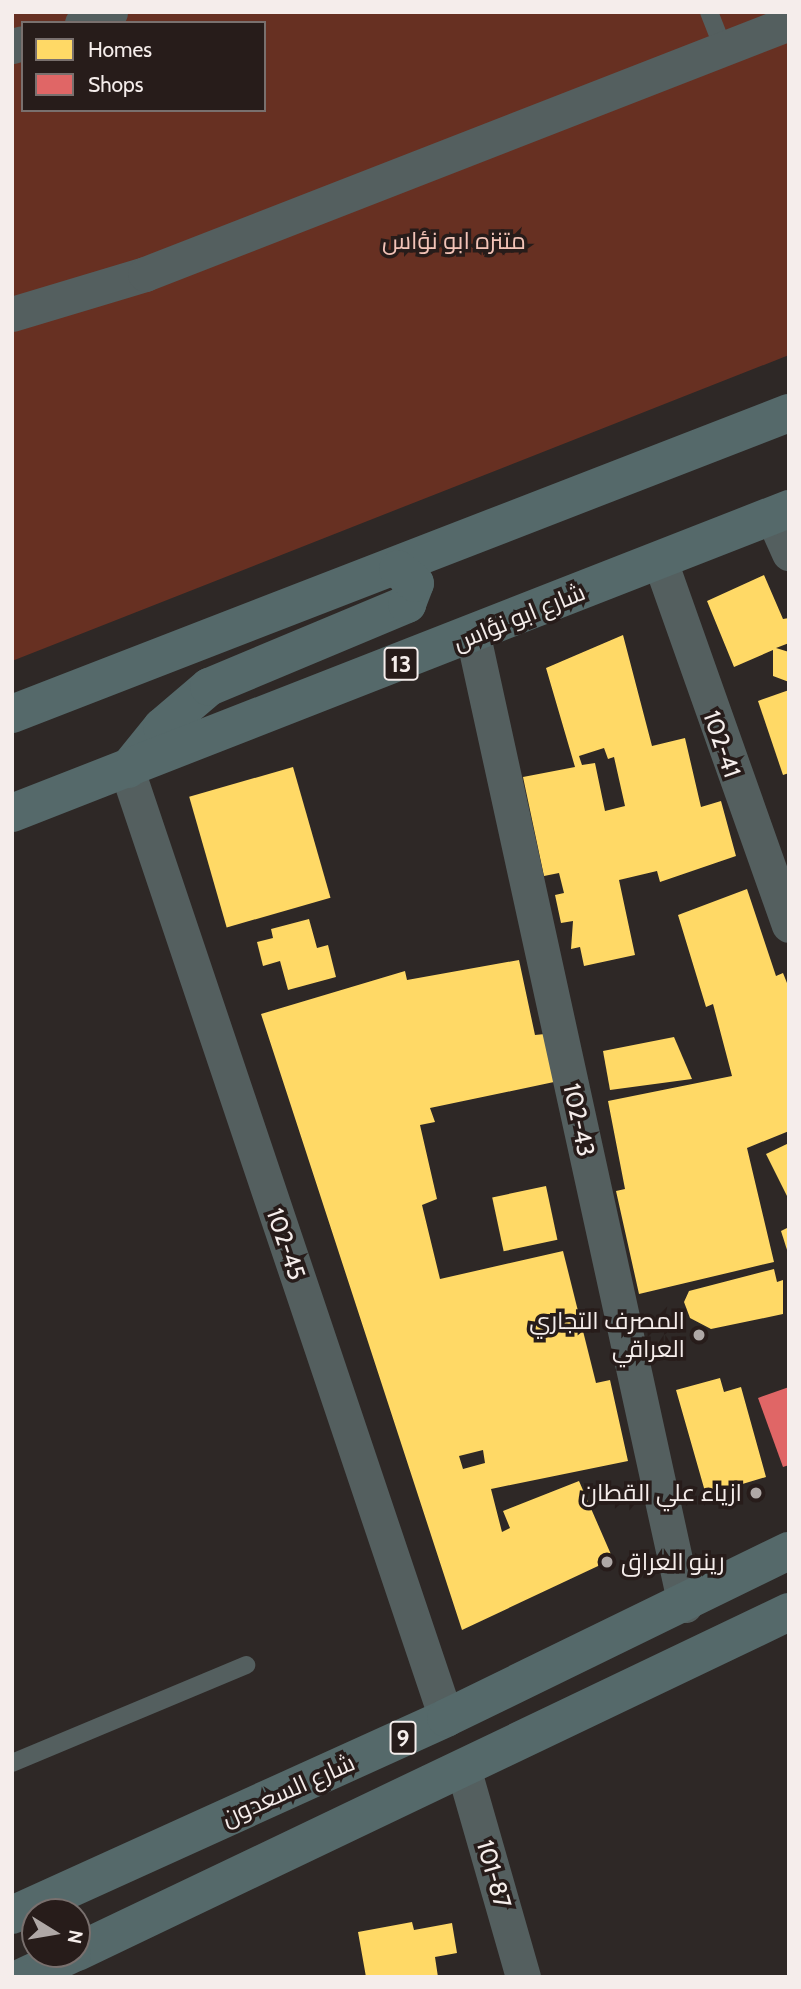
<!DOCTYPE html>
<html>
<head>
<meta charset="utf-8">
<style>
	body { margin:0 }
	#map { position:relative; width:801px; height:1989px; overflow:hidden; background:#2e2826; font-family:Cabin,Cairo,sans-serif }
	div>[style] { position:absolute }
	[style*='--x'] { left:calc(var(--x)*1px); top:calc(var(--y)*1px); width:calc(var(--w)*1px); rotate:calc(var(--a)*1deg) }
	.green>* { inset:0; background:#673022 }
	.homes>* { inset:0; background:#ffd966; transform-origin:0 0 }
	.shops>* { inset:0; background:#e06666 }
	.service>* { height:18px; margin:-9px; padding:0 9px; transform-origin:9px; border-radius:9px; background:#545f5f }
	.minor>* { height:35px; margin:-17.5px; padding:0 17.5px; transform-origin:17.5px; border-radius:17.5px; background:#545f5f }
	.primary>* { height:38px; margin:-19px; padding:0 19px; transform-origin:19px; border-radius:19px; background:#55696a }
	.dots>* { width:19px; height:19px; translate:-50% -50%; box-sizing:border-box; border:4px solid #271c1a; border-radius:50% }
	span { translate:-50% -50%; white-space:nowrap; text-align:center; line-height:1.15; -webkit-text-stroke:7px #271c1a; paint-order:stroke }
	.shield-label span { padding:2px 5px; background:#271c1a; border:2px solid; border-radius:5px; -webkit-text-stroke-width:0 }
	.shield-label { font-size:23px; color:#f5edeb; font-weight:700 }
	.park-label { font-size:24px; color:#f2c3b7 }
	.street-label { font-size:24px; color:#f5edeb }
	.poi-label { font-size:24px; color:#f5edeb }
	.right { translate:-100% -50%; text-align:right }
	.left { translate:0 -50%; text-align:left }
	.frame { position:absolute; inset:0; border:14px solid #f5edeb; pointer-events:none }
	.legend { position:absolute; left:21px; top:21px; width:245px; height:91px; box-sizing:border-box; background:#271c1a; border:2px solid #79706e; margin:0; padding:9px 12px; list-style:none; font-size:21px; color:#f5edeb }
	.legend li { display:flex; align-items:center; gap:14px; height:35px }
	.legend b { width:35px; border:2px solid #79706e }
	.north { position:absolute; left:21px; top:1898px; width:70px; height:70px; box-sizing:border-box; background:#271c1a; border:2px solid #79706e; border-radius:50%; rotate:101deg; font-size:19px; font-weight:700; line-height:28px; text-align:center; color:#f5edeb }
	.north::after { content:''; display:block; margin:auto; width:24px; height:32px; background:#afa8a6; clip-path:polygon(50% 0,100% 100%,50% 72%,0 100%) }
</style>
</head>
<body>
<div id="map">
	<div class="green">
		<i style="clip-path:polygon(evenodd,12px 12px,789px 12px,789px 355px,12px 661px,12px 12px,23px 23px,264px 23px,264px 110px,23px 110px,23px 23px)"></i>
	</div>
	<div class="homes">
		<i style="clip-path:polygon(764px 575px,783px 619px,789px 618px,789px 643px,776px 648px,789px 652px,789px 682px,773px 676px,773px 650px,734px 667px,707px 601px)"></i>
		<i style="clip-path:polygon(evenodd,623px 635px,652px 746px,685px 738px,701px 807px,721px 801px,736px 856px,660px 882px,657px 871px,619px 880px,635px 955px,584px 966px,580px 947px,571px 949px,573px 921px,561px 923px,555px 895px,564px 893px,559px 873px,544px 876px,523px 777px,575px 767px,546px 668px,623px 635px,604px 748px,608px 759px,614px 757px,625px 806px,605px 811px,595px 763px,582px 765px,579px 756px,604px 748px)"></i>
		<i style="clip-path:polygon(789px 690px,789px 773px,783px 775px,758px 701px)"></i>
		<i style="left:293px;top:767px;width:136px;height:108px;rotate:74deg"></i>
		<i style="clip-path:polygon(747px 889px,776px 976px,783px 973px,789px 988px,789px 1131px,747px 1148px,774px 1262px,639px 1294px,616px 1191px,625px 1189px,608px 1101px,732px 1076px,713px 1004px,706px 1007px,678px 915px)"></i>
		<i style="clip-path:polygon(309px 919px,317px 948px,328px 945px,336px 977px,288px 990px,280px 961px,263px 966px,257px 942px,273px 938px,271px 929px)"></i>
		<i style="clip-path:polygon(evenodd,519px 960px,535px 1035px,545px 1034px,554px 1082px,430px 1108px,435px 1122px,420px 1125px,437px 1199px,422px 1205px,440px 1279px,563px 1251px,596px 1383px,610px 1380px,628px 1461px,491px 1489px,502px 1532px,510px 1528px,503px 1511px,579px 1481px,613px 1559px,462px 1630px,261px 1014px,405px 971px,407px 980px,519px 960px,483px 1450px,485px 1463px,463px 1469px,459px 1456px,483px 1450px)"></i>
		<i style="clip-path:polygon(674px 1037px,692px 1079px,610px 1090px,603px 1051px)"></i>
		<i style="clip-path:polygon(789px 1143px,789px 1200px,766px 1154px)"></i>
		<i style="left:546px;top:1186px;width:55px;height:55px;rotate:78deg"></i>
		<i style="clip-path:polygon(789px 1227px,789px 1252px,788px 1253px,781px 1231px)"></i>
		<i style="clip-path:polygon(774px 1269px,777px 1282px,783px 1280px,783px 1314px,711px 1329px,690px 1318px,684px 1302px,689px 1291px)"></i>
		<i style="clip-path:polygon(720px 1378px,724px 1392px,741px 1387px,766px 1477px,706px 1495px,676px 1390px)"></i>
		<i style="clip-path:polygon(412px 1922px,414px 1930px,452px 1923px,457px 1953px,435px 1957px,438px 1977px,366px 1977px,358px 1932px)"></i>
	</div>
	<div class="shops">
		<i style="clip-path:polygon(789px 1387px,789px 1465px,783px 1467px,758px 1398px)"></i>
	</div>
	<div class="service">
		<i style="--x:709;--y:12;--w:41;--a:68.5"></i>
		<i style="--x:12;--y:1763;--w:254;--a:-22.7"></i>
	</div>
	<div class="minor">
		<i style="--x:82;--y:23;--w:30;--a:-21"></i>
		<i style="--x:12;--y:46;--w:11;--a:-15"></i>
		<i style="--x:12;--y:314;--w:139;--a:-16.7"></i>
		<i style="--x:145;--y:274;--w:691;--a:-21.29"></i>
		<i style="--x:772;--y:515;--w:42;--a:65.9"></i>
		<i style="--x:660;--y:561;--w:386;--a:70.5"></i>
		<i style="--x:473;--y:636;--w:992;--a:77.66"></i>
		<i style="--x:127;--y:770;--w:1000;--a:71.4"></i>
		<i style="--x:464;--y:1771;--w:214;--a:74"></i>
	</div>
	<div class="primary">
		<i style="--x:12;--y:714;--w:833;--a:-21.18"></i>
		<i style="--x:128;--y:769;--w:54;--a:-51"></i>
		<i style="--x:162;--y:727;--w:62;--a:-40.4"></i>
		<i style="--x:209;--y:687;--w:215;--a:-22.7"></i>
		<i style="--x:407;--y:604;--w:22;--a:-69"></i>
		<i style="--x:415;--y:583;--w:22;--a:-141"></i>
		<i style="--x:12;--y:813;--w:834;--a:-21.37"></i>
		<i style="--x:12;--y:1915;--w:477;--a:-24.4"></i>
		<i style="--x:446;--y:1718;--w:381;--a:-26"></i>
		<i style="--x:77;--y:1952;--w:789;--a:-25.53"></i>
		<i style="--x:23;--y:1977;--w:54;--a:-25.1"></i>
	</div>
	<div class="dots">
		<i style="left:699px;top:1335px;background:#afa8a6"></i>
		<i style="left:756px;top:1493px;background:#afa8a6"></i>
		<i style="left:607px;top:1562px;background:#afa8a6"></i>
	</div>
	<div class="shield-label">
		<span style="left:401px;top:664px">13</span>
		<span style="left:403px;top:1738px">9</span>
	</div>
	<div class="park-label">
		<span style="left:454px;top:241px">متنزه ابو نؤاس</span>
	</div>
	<div class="street-label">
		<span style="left:519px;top:617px;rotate:-22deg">شارع ابو نؤاس</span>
		<span style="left:722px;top:744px;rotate:71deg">102-41</span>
		<span style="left:579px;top:1120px;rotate:78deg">102-43</span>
		<span style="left:286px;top:1244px;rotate:71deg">102-45</span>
		<span style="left:288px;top:1790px;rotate:-24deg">شارع السعدون</span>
		<span style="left:494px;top:1874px;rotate:74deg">101-87</span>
	</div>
	<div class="poi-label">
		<span class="right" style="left:685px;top:1335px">المصرف التجاري<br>العراقي</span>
		<span class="right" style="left:742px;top:1493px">ازياء علي القطان</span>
		<span class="left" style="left:621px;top:1562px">رينو العراق</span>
	</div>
	<div class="frame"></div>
	<ul class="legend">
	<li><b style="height:19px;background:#ffd966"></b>Homes</li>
	<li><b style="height:19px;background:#e06666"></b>Shops</li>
	</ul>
	<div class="north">N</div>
</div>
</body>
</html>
